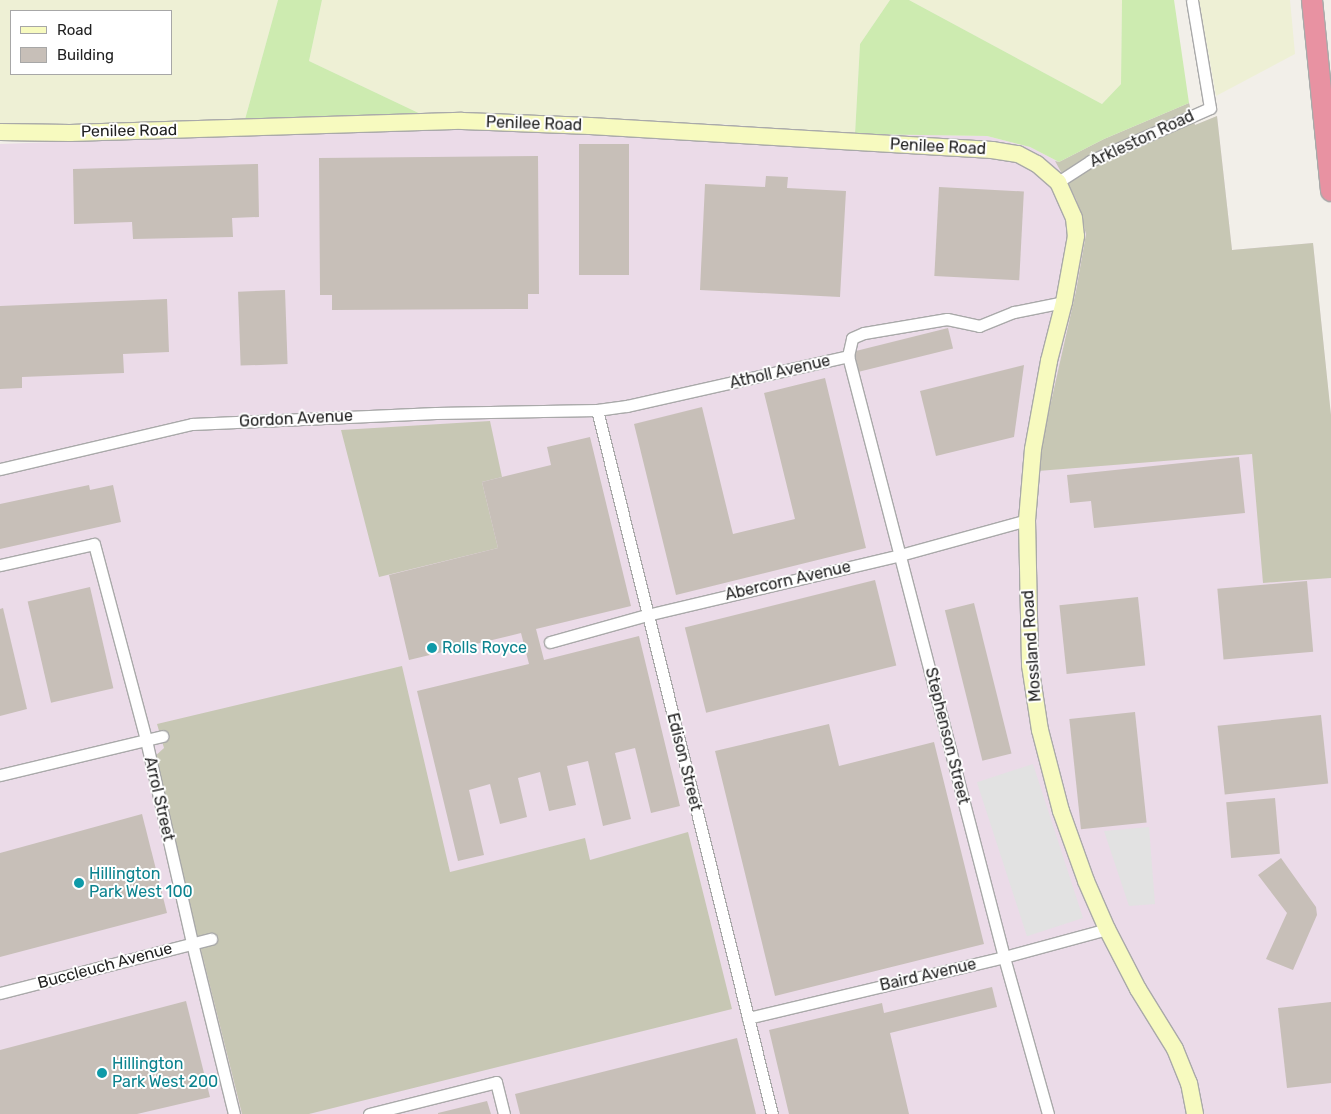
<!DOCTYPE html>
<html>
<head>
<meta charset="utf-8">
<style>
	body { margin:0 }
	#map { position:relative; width:1331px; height:1114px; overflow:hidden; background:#f2efe9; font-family:Rubik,sans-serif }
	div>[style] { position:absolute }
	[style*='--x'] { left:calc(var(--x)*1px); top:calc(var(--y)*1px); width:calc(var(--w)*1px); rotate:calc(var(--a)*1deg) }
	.industrial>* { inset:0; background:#ebdbe8 }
	.construction>* { inset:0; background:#c7c7b4 }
	.farmland>* { inset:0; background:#eef0d5 }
	.grass>* { inset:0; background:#cdebb0 }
	.parking>* { inset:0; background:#e2e2e2; transform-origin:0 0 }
	.building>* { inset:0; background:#c7bfb8; transform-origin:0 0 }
	.roads { filter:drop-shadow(1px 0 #a9a9a9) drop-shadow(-1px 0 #a9a9a9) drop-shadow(0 1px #a9a9a9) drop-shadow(0 -1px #a9a9a9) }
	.street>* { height:11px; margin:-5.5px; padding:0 5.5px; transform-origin:5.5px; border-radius:5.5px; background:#fff }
	.secondary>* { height:16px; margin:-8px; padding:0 8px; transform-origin:8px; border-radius:8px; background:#f7fabf }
	.highway>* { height:20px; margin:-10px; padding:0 10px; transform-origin:10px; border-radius:10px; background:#e892a2 }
	.dots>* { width:14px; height:14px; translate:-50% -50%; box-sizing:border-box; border:2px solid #fff; border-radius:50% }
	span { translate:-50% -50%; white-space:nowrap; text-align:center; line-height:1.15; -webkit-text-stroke:4px #fff; paint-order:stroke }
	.street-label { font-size:16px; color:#222 }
	.culture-label { font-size:16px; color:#0d838f }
	.left { translate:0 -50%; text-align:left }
	.legend { position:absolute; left:10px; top:10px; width:162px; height:65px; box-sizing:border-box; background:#fff; border:1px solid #a7a7a7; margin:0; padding:6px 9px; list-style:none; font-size:15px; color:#222 }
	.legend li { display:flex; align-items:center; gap:10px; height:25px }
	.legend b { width:25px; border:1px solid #a7a7a7 }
</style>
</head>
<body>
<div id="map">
	<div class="industrial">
		<i style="clip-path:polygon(1189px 103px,1195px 125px,1217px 116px,1232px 250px,1313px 243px,1331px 417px,1331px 1114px,0 1114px,0 144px,472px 127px,987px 136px,1030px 147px,1059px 162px,1104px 139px)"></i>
	</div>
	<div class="construction">
		<i style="clip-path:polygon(1189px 103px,1195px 125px,1217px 116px,1232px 250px,1313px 243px,1331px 415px,1331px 578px,1263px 583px,1252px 454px,1038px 471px,1037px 464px,1076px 291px,1086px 234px,1076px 199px,1055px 161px,1059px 162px,1104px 139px)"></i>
		<i style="clip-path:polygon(490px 421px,502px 477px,482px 482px,498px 548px,379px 577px,341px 430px)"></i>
		<i style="clip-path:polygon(402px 666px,450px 872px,585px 838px,590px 860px,688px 832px,732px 1009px,309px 1114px,242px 1114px,153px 758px,164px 748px,157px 724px)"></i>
	</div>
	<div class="farmland">
		<i style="clip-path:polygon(evenodd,0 0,278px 0,244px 123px,0 125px,0 0,11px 11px,171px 11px,171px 74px,11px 74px,11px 11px)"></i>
		<i style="clip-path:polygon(322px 0,890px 0,860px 44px,855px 134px,721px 124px,427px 117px,309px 61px)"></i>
		<i style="clip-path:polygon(909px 0,1122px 0,1121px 84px,1102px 104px)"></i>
		<i style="clip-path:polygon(1199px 0,1290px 0,1295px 54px,1216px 96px)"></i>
	</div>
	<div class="grass">
		<i style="clip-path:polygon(278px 0,322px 0,309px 61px,427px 117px,244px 123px)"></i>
		<i style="clip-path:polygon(890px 0,909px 0,1102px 104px,1121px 84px,1122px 0,1174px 0,1189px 103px,1104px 139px,1059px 162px,1030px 147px,987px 136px,855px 134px,860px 44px)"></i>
	</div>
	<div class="parking">
		<i style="left:1033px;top:764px;width:162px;height:59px;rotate:72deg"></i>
		<i style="clip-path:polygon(1149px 827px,1155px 904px,1129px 906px,1104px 831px)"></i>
	</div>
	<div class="building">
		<i style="left:579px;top:144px;width:50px;height:131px"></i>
		<i style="clip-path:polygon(538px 156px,539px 294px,528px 294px,528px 309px,332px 310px,332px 295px,320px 295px,319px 158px)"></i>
		<i style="clip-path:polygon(258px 164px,259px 217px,232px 218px,233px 237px,133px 239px,132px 222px,74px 224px,73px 169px)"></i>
		<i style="clip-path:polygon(766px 176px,788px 177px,787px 188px,846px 191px,840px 297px,700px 290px,705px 184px,765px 187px)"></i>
		<i style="left:939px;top:187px;width:85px;height:89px;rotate:3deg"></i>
		<i style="left:285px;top:290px;width:74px;height:47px;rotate:88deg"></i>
		<i style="clip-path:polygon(167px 299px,169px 352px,123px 354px,124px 373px,22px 377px,22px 388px,0 389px,0 306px)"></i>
		<i style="left:948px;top:328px;width:21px;height:97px;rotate:76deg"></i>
		<i style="clip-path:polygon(1024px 365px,1014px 437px,936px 456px,920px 391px)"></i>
		<i style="clip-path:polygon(825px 378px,866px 548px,676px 595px,634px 424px,702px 407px,733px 534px,795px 519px,764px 393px)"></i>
		<i style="clip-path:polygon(590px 437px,631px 606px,536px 629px,544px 660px,639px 636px,680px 806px,651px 813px,635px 748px,615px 753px,631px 819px,603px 826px,588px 761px,567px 766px,576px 805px,549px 811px,540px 772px,518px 778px,527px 817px,500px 824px,490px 784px,469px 790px,484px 855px,458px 861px,417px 691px,529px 664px,521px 633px,409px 660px,389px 575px,498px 548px,482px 482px,551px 465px,547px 447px)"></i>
		<i style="clip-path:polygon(1239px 457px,1245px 513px,1094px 528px,1091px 501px,1070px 503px,1067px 475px)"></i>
		<i style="clip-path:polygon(89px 485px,90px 490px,113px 485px,121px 522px,0 549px,0 504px)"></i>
		<i style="left:875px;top:580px;width:88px;height:196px;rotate:76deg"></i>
		<i style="left:1307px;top:581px;width:71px;height:90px;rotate:85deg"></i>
		<i style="left:90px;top:587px;width:104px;height:64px;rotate:77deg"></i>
		<i style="left:1138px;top:597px;width:69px;height:79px;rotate:84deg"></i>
		<i style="left:974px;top:603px;width:155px;height:30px;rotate:76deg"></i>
		<i style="clip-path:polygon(3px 608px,27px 709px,0 716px,0 609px)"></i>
		<i style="left:1135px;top:712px;width:111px;height:66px;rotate:84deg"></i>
		<i style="left:1321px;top:715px;width:69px;height:104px;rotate:84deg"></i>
		<i style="clip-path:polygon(829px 724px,839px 766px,934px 742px,984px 944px,775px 996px,715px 751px)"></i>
		<i style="left:1275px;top:798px;width:56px;height:49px;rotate:85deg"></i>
		<i style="clip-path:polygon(142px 814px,167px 913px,0 957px,0 853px)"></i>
		<i style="clip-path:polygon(1281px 858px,1316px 907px,1317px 915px,1293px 970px,1266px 959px,1287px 913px,1258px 875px)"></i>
		<i style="clip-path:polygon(992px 987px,997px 1007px,890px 1033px,909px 1114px,789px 1114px,769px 1030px,882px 1003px,884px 1013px)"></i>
		<i style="clip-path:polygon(186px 1001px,210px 1097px,137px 1114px,0 1114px,0 1050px)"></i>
		<i style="clip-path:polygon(1331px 1002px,1331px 1083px,1287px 1088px,1278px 1008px)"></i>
		<i style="clip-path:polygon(737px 1038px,756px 1114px,520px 1114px,515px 1094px)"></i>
		<i style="clip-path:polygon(487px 1101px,491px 1114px,438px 1114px,438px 1113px)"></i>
	</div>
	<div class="roads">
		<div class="street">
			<i style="--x:1058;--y:182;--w:38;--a:-33"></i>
			<i style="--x:1090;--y:161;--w:131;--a:-23.8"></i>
			<i style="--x:1210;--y:108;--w:109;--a:-99.5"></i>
			<i style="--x:597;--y:410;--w:725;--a:76.04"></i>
			<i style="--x:0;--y:469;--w:197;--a:-13.2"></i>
			<i style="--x:192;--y:424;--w:244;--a:-2.6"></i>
			<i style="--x:436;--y:413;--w:161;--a:-1.1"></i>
			<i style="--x:597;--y:410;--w:30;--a:-8"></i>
			<i style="--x:627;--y:406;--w:227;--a:-12.7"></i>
			<i style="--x:0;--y:565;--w:96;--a:-12.6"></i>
			<i style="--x:94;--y:544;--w:203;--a:75.1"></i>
			<i style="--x:146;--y:740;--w:208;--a:77.2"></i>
			<i style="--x:192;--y:943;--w:176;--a:76.2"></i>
			<i style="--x:550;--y:642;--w:101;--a:-15.6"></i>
			<i style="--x:647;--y:615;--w:260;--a:-13.3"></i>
			<i style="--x:900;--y:555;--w:132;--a:-15.4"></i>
			<i style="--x:0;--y:775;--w:167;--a:-13.5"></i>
			<i style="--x:0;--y:993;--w:218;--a:-14.4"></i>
			<i style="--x:748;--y:1018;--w:263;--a:-13.4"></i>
			<i style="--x:1004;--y:957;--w:107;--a:-15.2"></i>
			<i style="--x:369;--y:1114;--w:131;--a:-14.1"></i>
			<i style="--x:496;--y:1082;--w:33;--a:76"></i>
			<i style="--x:1048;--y:1114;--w:163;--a:-105.7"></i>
			<i style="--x:1004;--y:957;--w:621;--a:-104.55"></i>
			<i style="--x:848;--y:356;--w:18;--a:-77"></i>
			<i style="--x:852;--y:338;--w:13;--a:-23"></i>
			<i style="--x:864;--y:333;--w:84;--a:-9.6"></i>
			<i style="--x:947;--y:319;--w:33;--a:12"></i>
			<i style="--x:979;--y:326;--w:38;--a:-22"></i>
			<i style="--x:1014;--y:312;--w:51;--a:-11.3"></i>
		</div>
		<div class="secondary">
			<i style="--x:0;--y:132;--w:70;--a:0.8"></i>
			<i style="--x:70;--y:133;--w:392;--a:-1.8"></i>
			<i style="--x:462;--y:121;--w:128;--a:2.2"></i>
			<i style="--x:590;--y:126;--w:403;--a:3.4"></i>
			<i style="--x:992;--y:150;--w:26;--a:9"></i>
			<i style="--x:1018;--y:154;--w:21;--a:28"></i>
			<i style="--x:1037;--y:164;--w:28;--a:41"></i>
			<i style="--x:1058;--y:182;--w:39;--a:66"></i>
			<i style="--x:1074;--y:218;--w:18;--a:84"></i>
			<i style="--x:1076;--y:236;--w:67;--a:100.3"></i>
			<i style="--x:1064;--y:302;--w:61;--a:104.3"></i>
			<i style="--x:1049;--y:361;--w:89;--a:100.3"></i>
			<i style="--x:1033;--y:449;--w:71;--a:94.8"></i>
			<i style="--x:1027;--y:520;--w:145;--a:88.8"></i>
			<i style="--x:1030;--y:665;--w:66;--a:81.3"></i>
			<i style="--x:1040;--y:730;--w:84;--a:75.5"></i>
			<i style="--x:1061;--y:811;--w:74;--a:70.3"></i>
			<i style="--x:1086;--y:881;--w:52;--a:66.4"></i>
			<i style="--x:1107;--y:929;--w:68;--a:62.7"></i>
			<i style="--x:1138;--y:989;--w:70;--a:58.3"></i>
			<i style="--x:1175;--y:1049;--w:37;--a:68"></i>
			<i style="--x:1189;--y:1083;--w:32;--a:79"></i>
		</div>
		<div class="highway">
			<i style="--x:1312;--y:0;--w:192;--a:84.3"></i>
		</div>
	</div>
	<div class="dots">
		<i style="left:432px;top:648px;background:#0f9aa8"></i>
		<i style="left:79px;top:883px;background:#0f9aa8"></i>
		<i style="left:102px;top:1073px;background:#0f9aa8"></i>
	</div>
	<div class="street-label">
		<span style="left:534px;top:124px;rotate:2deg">Penilee Road</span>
		<span style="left:129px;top:131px;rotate:-1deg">Penilee Road</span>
		<span style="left:1142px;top:139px;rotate:-25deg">Arkleston Road</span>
		<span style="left:938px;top:147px;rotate:3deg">Penilee Road</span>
		<span style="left:780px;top:372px;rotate:-13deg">Atholl Avenue</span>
		<span style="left:296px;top:419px;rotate:-3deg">Gordon Avenue</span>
		<span style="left:788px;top:581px;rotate:-13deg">Abercorn Avenue</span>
		<span style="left:1032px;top:646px;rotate:-94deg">Mossland Road</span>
		<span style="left:947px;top:736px;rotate:76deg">Stephenson Street</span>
		<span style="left:684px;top:762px;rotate:76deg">Edison Street</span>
		<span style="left:159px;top:799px;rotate:77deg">Arrol Street</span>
		<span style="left:105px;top:966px;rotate:-15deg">Buccleuch Avenue</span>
		<span style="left:928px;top:975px;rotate:-13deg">Baird Avenue</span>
	</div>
	<div class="culture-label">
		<span class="left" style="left:442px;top:648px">Rolls Royce</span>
		<span class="left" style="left:89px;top:883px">Hillington<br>Park West 100</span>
		<span class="left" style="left:112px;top:1073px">Hillington<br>Park West 200</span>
	</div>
	<ul class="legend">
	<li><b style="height:6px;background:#f7fabf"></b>Road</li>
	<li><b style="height:14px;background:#c7bfb8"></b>Building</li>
	</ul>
</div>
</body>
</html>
